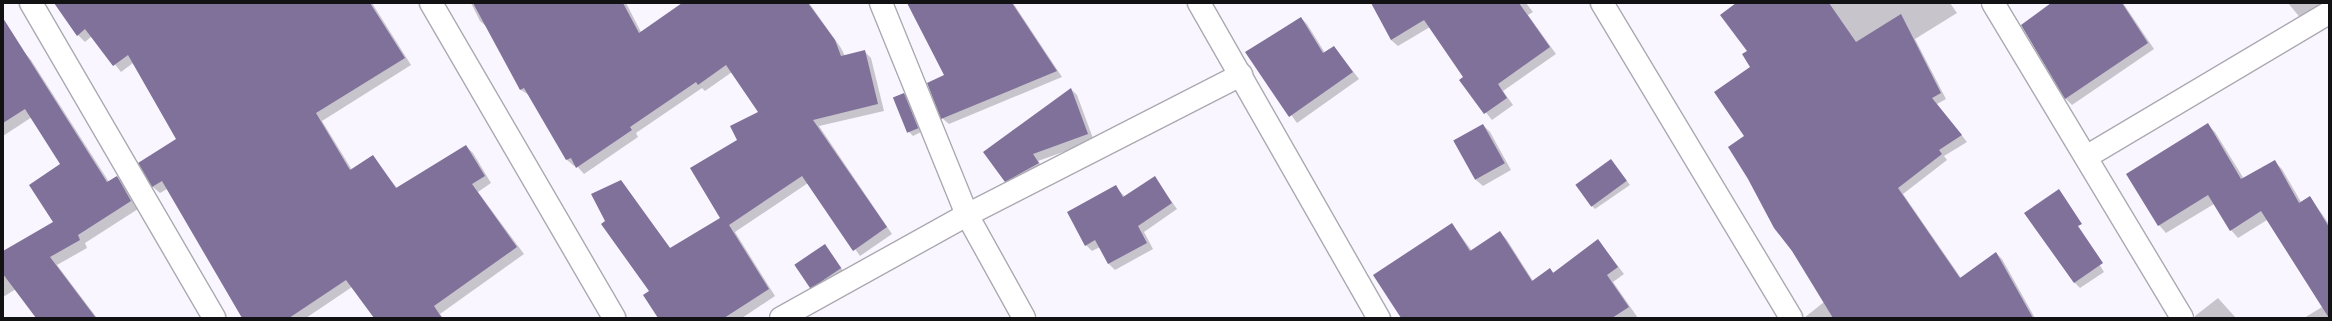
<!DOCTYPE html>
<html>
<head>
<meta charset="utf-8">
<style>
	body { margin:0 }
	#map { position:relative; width:2332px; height:321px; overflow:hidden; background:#f9f6ff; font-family:"Fira Sans Condensed",sans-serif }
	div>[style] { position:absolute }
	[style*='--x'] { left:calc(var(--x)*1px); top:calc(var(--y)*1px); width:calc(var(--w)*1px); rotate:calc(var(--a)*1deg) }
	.shadow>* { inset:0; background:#0003 }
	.building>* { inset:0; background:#80719a; transform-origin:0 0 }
	.roads { filter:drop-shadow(1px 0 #aba9b1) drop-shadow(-1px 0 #aba9b1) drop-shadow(0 1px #aba9b1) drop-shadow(0 -1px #aba9b1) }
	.minor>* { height:22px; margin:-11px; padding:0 11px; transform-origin:11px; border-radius:11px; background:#fff }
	span { translate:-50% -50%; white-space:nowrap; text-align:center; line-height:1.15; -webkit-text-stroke:3px #fff; paint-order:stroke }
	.frame { position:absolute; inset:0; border:4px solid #121114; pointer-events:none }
</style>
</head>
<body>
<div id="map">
	<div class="shadow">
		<i style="clip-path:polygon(55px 3px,372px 3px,411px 65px,322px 121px,352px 170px,372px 156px,397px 188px,466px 146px,473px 153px,491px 183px,478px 192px,524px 254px,440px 314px,443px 318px,375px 318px,352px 287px,306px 318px,245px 318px,167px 189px,160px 193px,153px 187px,140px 163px,177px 139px,133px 63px,121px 72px,92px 36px,85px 42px,78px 35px)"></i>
		<i style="clip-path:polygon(471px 3px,626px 3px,641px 32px,693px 3px,809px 3px,841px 48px,845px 56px,864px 51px,871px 58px,884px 111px,819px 126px,892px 234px,860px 256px,808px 183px,735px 232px,775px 296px,742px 318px,659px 318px,650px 291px,607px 221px,620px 181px,671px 249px,722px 218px,738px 141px,760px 112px,732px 72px,705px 91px,702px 88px,636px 133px,638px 137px,584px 174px,576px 165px,574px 166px,567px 160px,529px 95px,521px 90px,487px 27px,480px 21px)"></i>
		<i style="clip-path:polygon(909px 3px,1013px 3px,1062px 77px,949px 124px,942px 118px,945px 75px)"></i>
		<i style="clip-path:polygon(1372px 3px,1526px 3px,1533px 12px,1528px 15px,1556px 54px,1503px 91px,1513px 105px,1492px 120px,1460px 80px,1464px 77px,1430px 27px,1398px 46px,1391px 40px)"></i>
		<i style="clip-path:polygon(1738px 3px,1950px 3px,1957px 13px,1915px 39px,1946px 99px,1937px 104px,1967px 142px,1944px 156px,1947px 160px,1903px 194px,1961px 278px,1996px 253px,2002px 259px,2035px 318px,1804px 318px,1824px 302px,1745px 136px,1752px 68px)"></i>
		<i style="clip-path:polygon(2053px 3px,2123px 3px,2154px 49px,2072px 105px,2066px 99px,2022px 25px)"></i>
		<i style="clip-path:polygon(2288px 3px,2326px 3px,2302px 20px)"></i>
		<i style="clip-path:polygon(1301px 18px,1307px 24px,1325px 53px,1334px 47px,1359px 79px,1297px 123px,1246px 52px)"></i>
		<i style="clip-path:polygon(24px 52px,31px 60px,109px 182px,117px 177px,125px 185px,138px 209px,85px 243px,87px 248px,57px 265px,97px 318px,37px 318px,16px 289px,3px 297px,3px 252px,54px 222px,62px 164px,32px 117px,3px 136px,3px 65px)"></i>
		<i style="clip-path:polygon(1071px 89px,1077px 95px,1094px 141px,1038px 161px,1044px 169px,1012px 187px,1006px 181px)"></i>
		<i style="clip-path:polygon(904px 94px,908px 98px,921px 132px,913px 136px,909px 132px,895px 98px)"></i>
		<i style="clip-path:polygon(1483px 125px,1490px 132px,1511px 170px,1483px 186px,1476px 180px,1454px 141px)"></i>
		<i style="clip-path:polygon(2208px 125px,2215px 132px,2244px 179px,2275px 162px,2282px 169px,2301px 202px,2310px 197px,2329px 224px,2329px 318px,2304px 318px,2322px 307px,2267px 220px,2238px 238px,2231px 230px,2214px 204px,2166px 233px,2159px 225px)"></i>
		<i style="clip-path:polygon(1611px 160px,1630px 185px,1595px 209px,1591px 205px)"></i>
		<i style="clip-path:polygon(1155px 178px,1177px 209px,1144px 232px,1153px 249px,1115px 270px,1109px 264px,1100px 247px,1092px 251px,1086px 245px,1116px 187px,1125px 197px)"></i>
		<i style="clip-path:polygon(2060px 200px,2104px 272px,2080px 288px,2074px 282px)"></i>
		<i style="clip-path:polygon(1452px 224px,1472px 251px,1500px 232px,1507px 240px,1533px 281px,1550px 269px,1554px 273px,1598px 240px,1624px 274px,1613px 282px,1638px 318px,1402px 318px)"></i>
		<i style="clip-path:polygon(825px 245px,844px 272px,814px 291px,810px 287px)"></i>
		<i style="clip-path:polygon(2218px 298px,2236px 318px,2195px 318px,2195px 316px)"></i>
	</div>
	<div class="building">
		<i style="clip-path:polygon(54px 3px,370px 3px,405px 58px,316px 113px,350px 170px,373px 155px,396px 188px,466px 145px,485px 176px,472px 184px,517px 247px,434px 306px,442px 318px,374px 318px,346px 280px,289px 318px,242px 318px,162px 181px,152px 187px,138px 163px,176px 139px,128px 55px,113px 66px,85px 29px,77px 36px)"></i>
		<i style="clip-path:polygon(473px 3px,623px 3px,639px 33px,682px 3px,808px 3px,835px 40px,841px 56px,865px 50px,878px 104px,813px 120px,887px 227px,853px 251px,802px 176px,729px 225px,769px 289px,724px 318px,658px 318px,643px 295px,649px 291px,601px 224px,605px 221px,591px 194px,621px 180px,670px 248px,720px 218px,690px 168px,737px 140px,730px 126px,758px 112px,726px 65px,698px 85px,696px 82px,630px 127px,632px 130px,576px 168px,571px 158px,566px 160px,524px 88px,520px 90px)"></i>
		<i style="clip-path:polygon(907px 3px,1012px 3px,1057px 71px,941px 119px,927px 83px,944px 75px)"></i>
		<i style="clip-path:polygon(1371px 3px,1519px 3px,1550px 47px,1498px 84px,1507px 98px,1484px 114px,1459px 80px,1463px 77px,1424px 20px,1391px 40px)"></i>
		<i style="clip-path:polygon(1736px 3px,1829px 3px,1856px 42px,1901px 14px,1941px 93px,1932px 98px,1962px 135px,1939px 150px,1942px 154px,1898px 188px,1960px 278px,1996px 252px,2033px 318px,1833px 318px,1792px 251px,1774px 228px,1748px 179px,1728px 147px,1744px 136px,1714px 92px,1750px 67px,1742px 54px,1747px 51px,1720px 15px)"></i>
		<i style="clip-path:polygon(2051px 3px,2122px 3px,2148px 43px,2065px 99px,2021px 25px)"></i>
		<i style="clip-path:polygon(1301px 17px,1323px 53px,1334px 46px,1353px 72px,1289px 117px,1245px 52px)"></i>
		<i style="clip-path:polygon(3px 18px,107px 182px,117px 176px,131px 201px,78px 235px,80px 240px,50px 257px,96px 318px,36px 318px,3px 274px,3px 251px,53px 222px,29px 185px,60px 164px,25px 109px,3px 123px)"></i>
		<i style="clip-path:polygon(1071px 88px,1088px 134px,1033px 154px,1039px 163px,1005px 182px,983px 152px)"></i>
		<i style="left:904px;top:93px;width:38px;height:12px;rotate:68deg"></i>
		<i style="clip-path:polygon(2208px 123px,2241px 179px,2275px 160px,2299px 203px,2310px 196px,2329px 227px,2329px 318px,2261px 211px,2230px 231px,2208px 195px,2158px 226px,2126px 174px)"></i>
		<i style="left:1483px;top:124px;width:45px;height:34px;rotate:61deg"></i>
		<i style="left:1611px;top:159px;width:27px;height:44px;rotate:54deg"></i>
		<i style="clip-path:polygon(1155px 176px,1172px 203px,1138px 226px,1147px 243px,1108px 264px,1095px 240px,1085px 246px,1067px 212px,1116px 185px,1123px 197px)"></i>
		<i style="clip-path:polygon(2059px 189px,2082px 224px,2078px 226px,2103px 263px,2074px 283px,2024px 213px)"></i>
		<i style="clip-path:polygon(1452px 223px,1470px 251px,1500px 231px,1532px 281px,1550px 268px,1553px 273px,1598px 239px,1618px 267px,1607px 275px,1629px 307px,1612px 318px,1401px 318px,1373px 275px)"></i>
		<i style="left:825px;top:244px;width:29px;height:37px;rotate:56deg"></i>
	</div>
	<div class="roads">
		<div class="minor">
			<i style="--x:31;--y:3;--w:364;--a:59.8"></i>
			<i style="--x:431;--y:3;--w:364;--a:59.8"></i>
			<i style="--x:881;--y:3;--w:229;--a:67.9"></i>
			<i style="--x:967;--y:215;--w:118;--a:61"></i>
			<i style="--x:1199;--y:3;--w:363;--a:60.3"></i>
			<i style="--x:1602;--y:3;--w:367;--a:59"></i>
			<i style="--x:1993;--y:3;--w:367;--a:59"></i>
			<i style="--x:2086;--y:157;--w:282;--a:-30.7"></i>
			<i style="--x:781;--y:318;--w:213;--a:-29"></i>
			<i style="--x:967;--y:215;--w:308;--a:-27.1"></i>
		</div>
	</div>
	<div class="frame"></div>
</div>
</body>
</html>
